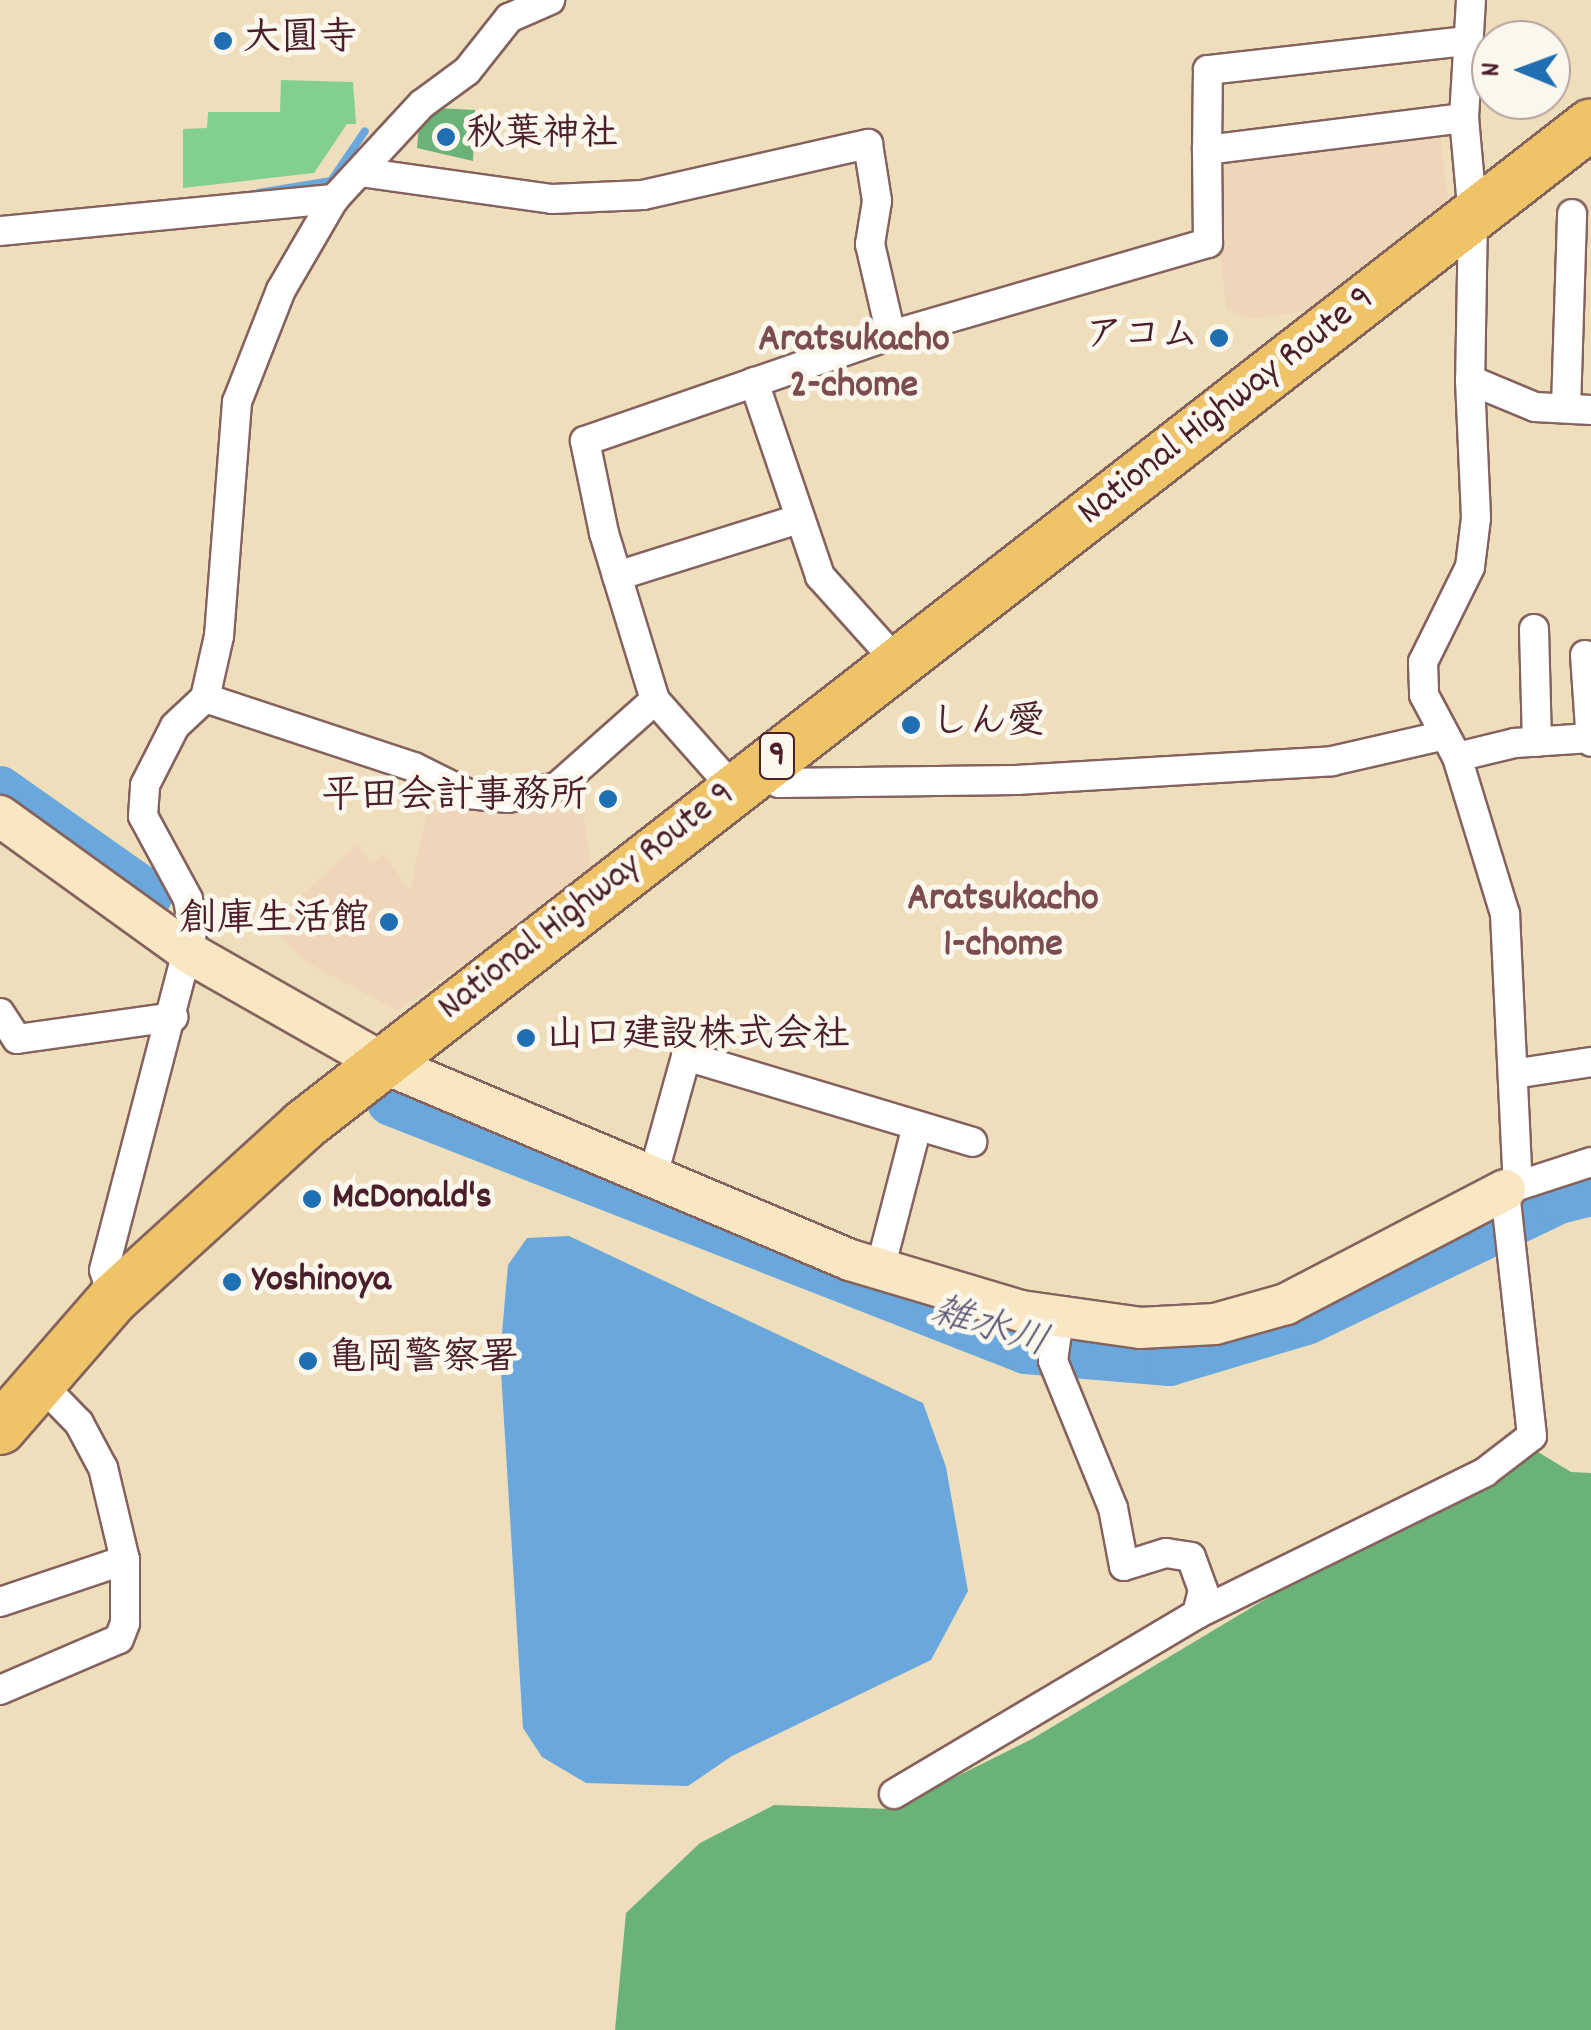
<!DOCTYPE html>
<html>
<head>
<meta charset="utf-8">
<style>
	body { margin:0 }
	#map { position:relative; width:1591px; height:2030px; overflow:hidden; background:#efdebc; font-family:Dekko,"Klee One",sans-serif }
	div>[style] { position:absolute }
	[style*='--x'] { left:calc(var(--x)*1px); top:calc(var(--y)*1px); width:calc(var(--w)*1px); rotate:calc(var(--a)*1deg) }
	.built>* { inset:0; background:#efd6bb }
	.green>* { inset:0; background:#83cf8d }
	.forest>* { inset:0; background:#6ab278 }
	.water>* { inset:0; background:#6aa7dc }
	.stream>* { height:8px; margin:-4px; padding:0 4px; transform-origin:4px; border-radius:4px; background:#6aa7dc }
	.river>* { height:48px; margin:-24px; padding:0 24px; transform-origin:24px; border-radius:24px; background:#6aa7dc }
	.roads { filter:drop-shadow(2px 0 #84625e) drop-shadow(-2px 0 #84625e) drop-shadow(0 2px #84625e) drop-shadow(0 -2px #84625e) }
	.street>* { height:28px; margin:-14px; padding:0 14px; transform-origin:14px; border-radius:14px; background:#fff }
	.secondary>* { height:40px; margin:-20px; padding:0 20px; transform-origin:20px; border-radius:20px; background:#f9e7c3 }
	.highway>* { height:50px; margin:-25px; padding:0 25px; transform-origin:25px; border-radius:25px; background:#efc469 }
	.dots>* { width:28px; height:28px; translate:-50% -50%; box-sizing:border-box; border:5px solid #fbf7ec; border-radius:50% }
	span { translate:-50% -50%; white-space:nowrap; text-align:center; line-height:1.15; -webkit-text-stroke:10px #fbf7ec; paint-order:stroke }
	.shield-label span { padding:2px 8px; background:#fbf7ec; border:2px solid; border-radius:8px; -webkit-text-stroke-width:0 }
	.shield-label { font-size:35px; color:#4a1f2b; font-weight:700 }
	.poi-label { font-size:38px; color:#4a1f2b; font-weight:700 }
	.left { translate:0 -50%; text-align:left }
	.right { translate:-100% -50%; text-align:right }
	.street-label { font-size:38px; color:#4a1f2b }
	.neighbourhood-label { font-size:40px; color:#7b4d52; font-weight:700 }
	.water-label { font-size:40px; color:#575572; font-style:italic }
	.north { position:absolute; left:1471px; top:20px; width:100px; height:100px; box-sizing:border-box; background:#fbf7ec; border:2px solid #b4a19f; border-radius:50%; rotate:271deg; font-size:28px; font-weight:700; line-height:40px; text-align:center; color:#4a1f2b }
	.north::after { content:''; display:block; margin:auto; width:35px; height:45px; background:#1f6fb2; clip-path:polygon(50% 0,100% 100%,50% 72%,0 100%) }
</style>
</head>
<body>
<div id="map">
	<div class="built">
		<i style="clip-path:polygon(1440px 135px,1449px 208px,1315px 309px,1253px 319px,1226px 310px,1212px 171px,1225px 158px)"></i>
		<i style="clip-path:polygon(580px 786px,592px 873px,397px 1011px,305px 961px,269px 925px,358px 844px,370px 863px,384px 855px,410px 890px,432px 790px,520px 803px)"></i>
	</div>
	<div class="green">
		<i style="clip-path:polygon(281px 80px,353px 82px,356px 124px,347px 124px,314px 173px,183px 188px,183px 129px,207px 128px,208px 112px,280px 112px)"></i>
	</div>
	<div class="forest">
		<i style="clip-path:polygon(437px 108px,475px 110px,473px 161px,417px 148px,419px 126px)"></i>
		<i style="clip-path:polygon(1538px 1452px,1571px 1472px,1591px 1473px,1591px 2030px,615px 2030px,626px 1913px,700px 1843px,774px 1805px,891px 1809px,1032px 1739px,1311px 1572px)"></i>
	</div>
	<div class="water">
		<i style="clip-path:polygon(569px 1236px,923px 1403px,946px 1467px,968px 1591px,931px 1660px,732px 1756px,688px 1786px,586px 1783px,542px 1757px,523px 1728px,500px 1356px,508px 1265px,527px 1238px)"></i>
	</div>
	<div class="stream">
		<i style="--x:258;--y:193;--w:74;--a:-9.3"></i>
		<i style="--x:331;--y:181;--w:60;--a:-55.8"></i>
	</div>
	<div class="river">
		<i style="--x:0;--y:790;--w:182;--a:35.2"></i>
		<i style="--x:391;--y:1102;--w:682;--a:21.33"></i>
		<i style="--x:1026;--y:1350;--w:144;--a:4.8"></i>
		<i style="--x:1169;--y:1362;--w:143;--a:-16.7"></i>
		<i style="--x:1306;--y:1321;--w:280;--a:-25.6"></i>
		<i style="--x:1559;--y:1200;--w:33;--a:-14"></i>
	</div>
	<div class="roads">
		<div class="street">
			<i style="--x:1471;--y:0;--w:118;--a:93.4"></i>
			<i style="--x:1464;--y:118;--w:98;--a:84.8"></i>
			<i style="--x:1473;--y:216;--w:164;--a:91"></i>
			<i style="--x:1470;--y:380;--w:138;--a:87.5"></i>
			<i style="--x:1476;--y:518;--w:49;--a:97"></i>
			<i style="--x:1470;--y:567;--w:106;--a:116.3"></i>
			<i style="--x:1423;--y:662;--w:33;--a:88"></i>
			<i style="--x:1424;--y:695;--w:70;--a:62"></i>
			<i style="--x:1457;--y:757;--w:164;--a:73"></i>
			<i style="--x:1505;--y:914;--w:271;--a:87.3"></i>
			<i style="--x:1207;--y:150;--w:80;--a:-89.3"></i>
			<i style="--x:1208;--y:70;--w:260;--a:-6.4"></i>
			<i style="--x:360;--y:172;--w:194;--a:8"></i>
			<i style="--x:552;--y:199;--w:91;--a:-2.5"></i>
			<i style="--x:643;--y:195;--w:231;--a:-12.8"></i>
			<i style="--x:868;--y:144;--w:58;--a:81"></i>
			<i style="--x:877;--y:201;--w:44;--a:99.2"></i>
			<i style="--x:870;--y:244;--w:93;--a:77"></i>
			<i style="--x:0;--y:231;--w:336;--a:-5.5"></i>
			<i style="--x:1470;--y:380;--w:70;--a:22.6"></i>
			<i style="--x:1535;--y:407;--w:56;--a:3.1"></i>
			<i style="--x:754;--y:382;--w:205;--a:71.2"></i>
			<i style="--x:820;--y:576;--w:117;--a:48.1"></i>
			<i style="--x:1566;--y:408;--w:194;--a:-88.2"></i>
			<i style="--x:617;--y:576;--w:191;--a:-17.4"></i>
			<i style="--x:1534;--y:629;--w:113;--a:88.5"></i>
			<i style="--x:1585;--y:655;--w:87;--a:86.1"></i>
			<i style="--x:205;--y:698;--w:220;--a:18.3"></i>
			<i style="--x:414;--y:767;--w:60;--a:26.6"></i>
			<i style="--x:468;--y:794;--w:40;--a:5.7"></i>
			<i style="--x:508;--y:798;--w:50;--a:-12.7"></i>
			<i style="--x:557;--y:787;--w:131;--a:-41.6"></i>
			<i style="--x:1457;--y:757;--w:60;--a:-13.6"></i>
			<i style="--x:1515;--y:743;--w:76;--a:-3.8"></i>
			<i style="--x:761;--y:768;--w:23;--a:40"></i>
			<i style="--x:779;--y:783;--w:237;--a:-0.7"></i>
			<i style="--x:1016;--y:780;--w:317;--a:-3.4"></i>
			<i style="--x:1332;--y:761;--w:112;--a:-12.9"></i>
			<i style="--x:733;--y:788;--w:118;--a:-131.6"></i>
			<i style="--x:655;--y:700;--w:175;--a:-107"></i>
			<i style="--x:604;--y:533;--w:94;--a:-101.7"></i>
			<i style="--x:585;--y:441;--w:324;--a:-19.1"></i>
			<i style="--x:891;--y:335;--w:330;--a:-16.2"></i>
			<i style="--x:1208;--y:243;--w:93;--a:-90.6"></i>
			<i style="--x:1207;--y:150;--w:259;--a:-7.1"></i>
			<i style="--x:0;--y:1013;--w:31;--a:57"></i>
			<i style="--x:17;--y:1039;--w:158;--a:-8"></i>
			<i style="--x:1513;--y:1074;--w:79;--a:-8.7"></i>
			<i style="--x:652;--y:1179;--w:128;--a:-74.5"></i>
			<i style="--x:686;--y:1056;--w:299;--a:16.7"></i>
			<i style="--x:880;--y:1269;--w:148;--a:-75.5"></i>
			<i style="--x:113;--y:1299;--w:30;--a:-107"></i>
			<i style="--x:104;--y:1270;--w:353;--a:-75.4"></i>
			<i style="--x:193;--y:928;--w:29;--a:-100"></i>
			<i style="--x:188;--y:899;--w:94;--a:-118.5"></i>
			<i style="--x:143;--y:816;--w:31;--a:-86"></i>
			<i style="--x:145;--y:785;--w:66;--a:-63"></i>
			<i style="--x:175;--y:726;--w:41;--a:-43"></i>
			<i style="--x:205;--y:698;--w:64;--a:-77.3"></i>
			<i style="--x:219;--y:636;--w:235;--a:-85.6"></i>
			<i style="--x:237;--y:402;--w:120;--a:-68.6"></i>
			<i style="--x:281;--y:290;--w:105;--a:-59.8"></i>
			<i style="--x:334;--y:199;--w:129;--a:-47.2"></i>
			<i style="--x:422;--y:104;--w:56;--a:-36.3"></i>
			<i style="--x:467;--y:71;--w:68;--a:-51.6"></i>
			<i style="--x:509;--y:18;--w:45;--a:-23.7"></i>
			<i style="--x:1059;--y:1319;--w:42;--a:98.1"></i>
			<i style="--x:1053;--y:1361;--w:159;--a:67.8"></i>
			<i style="--x:1113;--y:1508;--w:59;--a:79.3"></i>
			<i style="--x:1124;--y:1566;--w:44;--a:-17.2"></i>
			<i style="--x:1166;--y:1553;--w:25;--a:9"></i>
			<i style="--x:1191;--y:1557;--w:35;--a:70"></i>
			<i style="--x:1203;--y:1590;--w:25;--a:104"></i>
			<i style="--x:0;--y:1602;--w:132;--a:-18.6"></i>
			<i style="--x:0;--y:1690;--w:129;--a:-23.2"></i>
			<i style="--x:119;--y:1639;--w:17;--a:-69"></i>
			<i style="--x:125;--y:1623;--w:63;--a:-90"></i>
			<i style="--x:125;--y:1560;--w:95;--a:-103.4"></i>
			<i style="--x:103;--y:1468;--w:51;--a:-118.1"></i>
			<i style="--x:79;--y:1423;--w:59;--a:-134.3"></i>
			<i style="--x:894;--y:1794;--w:352;--a:-30.7"></i>
			<i style="--x:1197;--y:1614;--w:321;--a:-26.2"></i>
			<i style="--x:1485;--y:1472;--w:59;--a:-37.5"></i>
			<i style="--x:1532;--y:1436;--w:247;--a:-96.3"></i>
			<i style="--x:1505;--y:1190;--w:90;--a:-18"></i>
		</div>
		<div class="secondary">
			<i style="--x:0;--y:816;--w:236;--a:35.8"></i>
			<i style="--x:191;--y:954;--w:219;--a:29.6"></i>
			<i style="--x:381;--y:1062;--w:509;--a:22.89"></i>
			<i style="--x:850;--y:1260;--w:178;--a:16.6"></i>
			<i style="--x:1021;--y:1311;--w:120;--a:8.1"></i>
			<i style="--x:1140;--y:1328;--w:75;--a:-3.1"></i>
			<i style="--x:1215;--y:1324;--w:74;--a:-15.7"></i>
			<i style="--x:1286;--y:1304;--w:247;--a:-27.5"></i>
		</div>
		<div class="highway">
			<i style="--x:0;--y:1429;--w:172;--a:-49"></i>
			<i style="--x:113;--y:1299;--w:258;--a:-42.3"></i>
			<i style="--x:304;--y:1125;--w:1630;--a:-37.87"></i>
		</div>
	</div>
	<div class="dots">
		<i style="left:223px;top:41px;background:#1f6fb2"></i>
		<i style="left:446px;top:137px;background:#1f6fb2"></i>
		<i style="left:1219px;top:338px;background:#1f6fb2"></i>
		<i style="left:911px;top:725px;background:#1f6fb2"></i>
		<i style="left:608px;top:799px;background:#1f6fb2"></i>
		<i style="left:389px;top:922px;background:#1f6fb2"></i>
		<i style="left:526px;top:1038px;background:#1f6fb2"></i>
		<i style="left:312px;top:1199px;background:#1f6fb2"></i>
		<i style="left:232px;top:1282px;background:#1f6fb2"></i>
		<i style="left:308px;top:1361px;background:#1f6fb2"></i>
	</div>
	<div class="shield-label">
		<span style="left:777px;top:756px">9</span>
	</div>
	<div class="poi-label">
		<span class="left" style="left:243px;top:41px">大圓寺</span>
		<span class="left" style="left:466px;top:137px">秋葉神社</span>
		<span class="right" style="left:1199px;top:338px">アコム</span>
		<span class="left" style="left:931px;top:725px">しん愛</span>
		<span class="right" style="left:588px;top:799px">平田会計事務所</span>
		<span class="right" style="left:369px;top:922px">創庫生活館</span>
		<span class="left" style="left:546px;top:1038px">山口建設株式会社</span>
		<span class="left" style="left:332px;top:1199px">McDonald's</span>
		<span class="left" style="left:252px;top:1282px">Yoshinoya</span>
		<span class="left" style="left:328px;top:1361px">亀岡警察署</span>
	</div>
	<div class="street-label">
		<span style="left:1227px;top:407px;rotate:-38deg">National Highway Route 9</span>
		<span style="left:587px;top:902px;rotate:-38deg">National Highway Route 9</span>
	</div>
	<div class="neighbourhood-label">
		<span style="left:854px;top:365px">Aratsukacho<br>2-chome</span>
		<span style="left:1003px;top:924px">Aratsukacho<br>1-chome</span>
	</div>
	<div class="water-label">
		<span style="left:989px;top:1330px;rotate:17deg">雑水川</span>
	</div>
	<div class="north">N</div>
</div>
</body>
</html>
